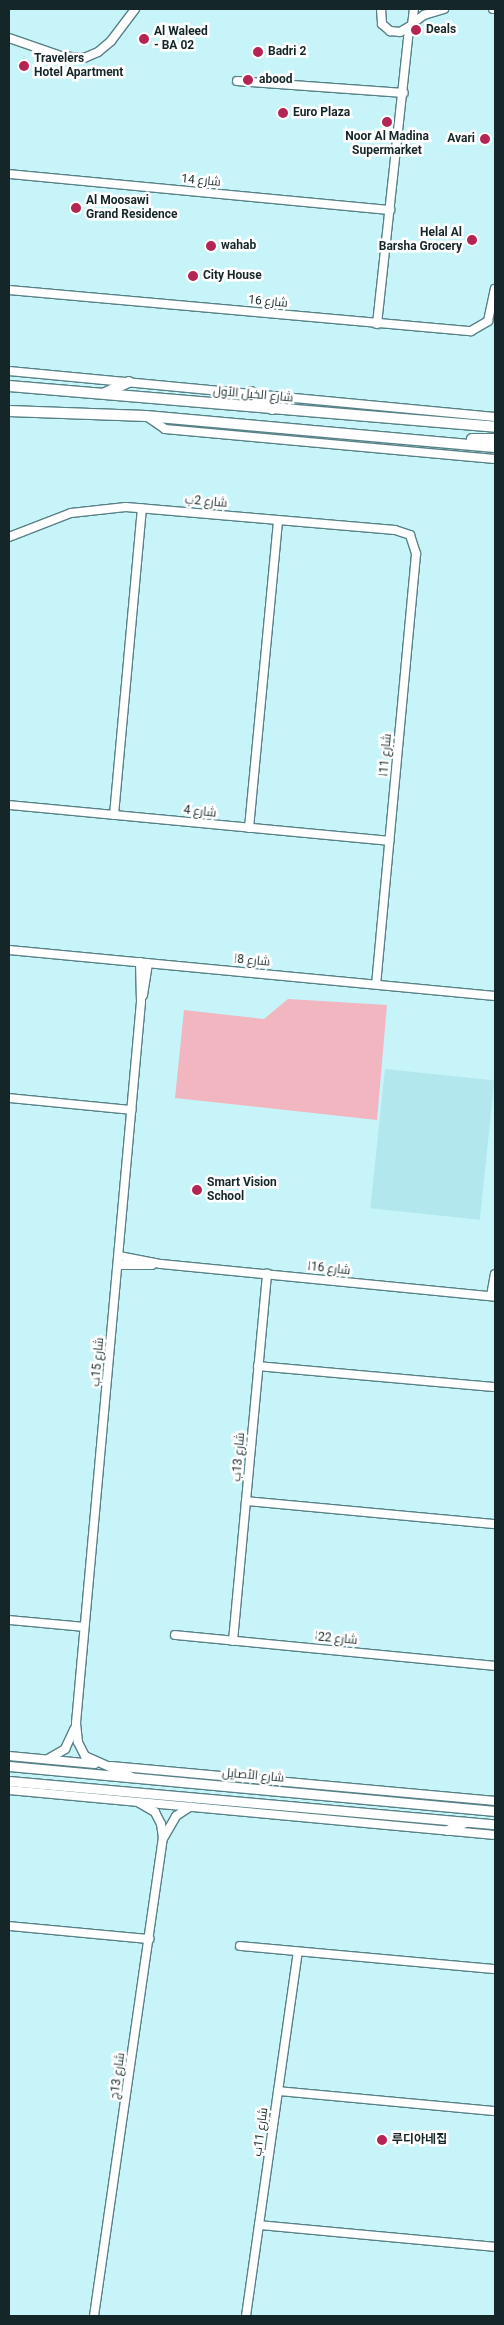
<!DOCTYPE html>
<html>
<head>
<meta charset="utf-8">
<style>
	body { margin:0 }
	#map { position:relative; width:504px; height:2325px; overflow:hidden; background:#c6f4f9; font-family:Roboto,Cairo,"Noto Sans KR",sans-serif }
	div>[style] { position:absolute }
	[style*='--x'] { left:calc(var(--x)*1px); top:calc(var(--y)*1px); width:calc(var(--w)*1px); rotate:calc(var(--a)*1deg) }
	.built>* { inset:0; background:#b1e7ed; transform-origin:0 0 }
	.green>* { inset:0; background:#f1b6c0 }
	.roads { filter:drop-shadow(1px 0 #578186) drop-shadow(-1px 0 #578186) drop-shadow(0 1px #578186) drop-shadow(0 -1px #578186) }
	.minor>* { height:8px; margin:-4px; padding:0 4px; transform-origin:4px; border-radius:4px; background:#fff }
	.tertiary>* { height:9px; margin:-4.5px; padding:0 4.5px; transform-origin:4.5px; border-radius:4.5px; background:#fff }
	.secondary>* { height:10px; margin:-5px; padding:0 5px; transform-origin:5px; border-radius:5px; background:#fff }
	.dots>* { width:14px; height:14px; translate:-50% -50%; box-sizing:border-box; border:2px solid #fff; border-radius:50% }
	span { translate:-50% -50%; white-space:nowrap; text-align:center; line-height:1.15; -webkit-text-stroke:5px #fff; paint-order:stroke }
	.poi-label { font-size:12px; color:#152628; font-weight:700 }
	.left { translate:0 -50%; text-align:left }
	.right { translate:-100% -50%; text-align:right }
	.street-label { font-size:12px; color:#152628 }
	.frame { position:absolute; inset:0; border:10px solid #152628; pointer-events:none }
</style>
</head>
<body>
<div id="map">
	<div class="built">
		<i style="left:385px;top:1069px;width:110px;height:140px;rotate:6deg"></i>
	</div>
	<div class="green">
		<i style="clip-path:polygon(288px 999px,387px 1005px,377px 1120px,175px 1098px,184px 1010px,264px 1019px)"></i>
	</div>
	<div class="roads">
		<div class="minor">
			<i style="--x:381;--y:9;--w:15;--a:86"></i>
			<i style="--x:382;--y:24;--w:11;--a:41"></i>
			<i style="--x:390;--y:31;--w:10;--a:6"></i>
			<i style="--x:400;--y:32;--w:14;--a:-30"></i>
			<i style="--x:412;--y:25;--w:16;--a:-83"></i>
			<i style="--x:493;--y:9;--w:2;--a:0"></i>
			<i style="--x:413;--y:23;--w:14;--a:-36"></i>
			<i style="--x:424;--y:15;--w:21;--a:-17"></i>
			<i style="--x:9;--y:38;--w:55;--a:19.1"></i>
			<i style="--x:61;--y:56;--w:23;--a:5"></i>
			<i style="--x:84;--y:58;--w:15;--a:-23"></i>
			<i style="--x:98;--y:52;--w:17;--a:-40"></i>
			<i style="--x:111;--y:41;--w:40;--a:-53"></i>
			<i style="--x:237;--y:81;--w:167;--a:4.1"></i>
			<i style="--x:9;--y:174;--w:383;--a:5.4"></i>
			<i style="--x:9;--y:290;--w:464;--a:5.1"></i>
			<i style="--x:471;--y:331;--w:20;--a:-30"></i>
			<i style="--x:488;--y:321;--w:33;--a:-78"></i>
			<i style="--x:377;--y:324;--w:298;--a:-83.8"></i>
			<i style="--x:9;--y:371;--w:488;--a:5.4"></i>
			<i style="--x:146;--y:416;--w:23;--a:34"></i>
			<i style="--x:165;--y:429;--w:331;--a:5.2"></i>
			<i style="--x:9;--y:537;--w:66;--a:-21.2"></i>
			<i style="--x:71;--y:513;--w:55;--a:-6.2"></i>
			<i style="--x:126;--y:507;--w:270;--a:4.9"></i>
			<i style="--x:395;--y:530;--w:16;--a:18"></i>
			<i style="--x:410;--y:535;--w:20;--a:72"></i>
			<i style="--x:416;--y:554;--w:431;--a:95.3"></i>
			<i style="--x:9;--y:805;--w:382;--a:5.4"></i>
			<i style="--x:114;--y:815;--w:308;--a:-84.8"></i>
			<i style="--x:249;--y:828;--w:309;--a:-84.6"></i>
			<i style="--x:9;--y:950;--w:488;--a:5.4"></i>
			<i style="--x:143;--y:995;--w:32;--a:-81"></i>
			<i style="--x:9;--y:1098;--w:123;--a:5.6"></i>
			<i style="--x:119;--y:1256;--w:43;--a:10.8"></i>
			<i style="--x:161;--y:1264;--w:336;--a:5.6"></i>
			<i style="--x:118;--y:1265;--w:34;--a:0"></i>
			<i style="--x:491;--y:1296;--w:22;--a:-80"></i>
			<i style="--x:258;--y:1366;--w:238;--a:5.1"></i>
			<i style="--x:246;--y:1501;--w:250;--a:5.3"></i>
			<i style="--x:9;--y:1620;--w:75;--a:5.3"></i>
			<i style="--x:175;--y:1635;--w:321;--a:5.5"></i>
			<i style="--x:233;--y:1641;--w:369;--a:-84.7"></i>
			<i style="--x:9;--y:1756;--w:86;--a:5.3"></i>
			<i style="--x:48;--y:1759;--w:20;--a:-30"></i>
			<i style="--x:65;--y:1749;--w:23;--a:-65"></i>
			<i style="--x:111;--y:1766;--w:386;--a:5.2"></i>
			<i style="--x:130;--y:1776;--w:49;--a:-156"></i>
			<i style="--x:85;--y:1756;--w:16;--a:-117"></i>
			<i style="--x:78;--y:1742;--w:19;--a:-96"></i>
			<i style="--x:76;--y:1723;--w:724;--a:-84.85"></i>
			<i style="--x:141;--y:1002;--w:40;--a:-91.4"></i>
			<i style="--x:9;--y:1790;--w:488;--a:5.3"></i>
			<i style="--x:164;--y:1837;--w:24;--a:-60"></i>
			<i style="--x:176;--y:1816;--w:17;--a:-33"></i>
			<i style="--x:9;--y:1926;--w:141;--a:5.3"></i>
			<i style="--x:240;--y:1946;--w:256;--a:5.2"></i>
			<i style="--x:278;--y:2091;--w:218;--a:5.3"></i>
			<i style="--x:259;--y:2225;--w:237;--a:5.3"></i>
			<i style="--x:94;--y:2316;--w:483;--a:-81.8"></i>
			<i style="--x:163;--y:1838;--w:14;--a:-98"></i>
			<i style="--x:161;--y:1824;--w:13;--a:-117"></i>
			<i style="--x:155;--y:1812;--w:20;--a:-150"></i>
			<i style="--x:246;--y:2316;--w:368;--a:-81.9"></i>
		</div>
		<div class="tertiary">
			<i style="--x:9;--y:1766;--w:488;--a:5.3"></i>
			<i style="--x:9;--y:1781;--w:488;--a:5.1"></i>
			<i style="--x:447;--y:1830;--w:20;--a:-24"></i>
		</div>
		<div class="secondary">
			<i style="--x:9;--y:386;--w:488;--a:4.8"></i>
			<i style="--x:251;--y:392;--w:27;--a:39"></i>
			<i style="--x:105;--y:393;--w:26;--a:-25"></i>
			<i style="--x:9;--y:411;--w:137;--a:2.1"></i>
			<i style="--x:146;--y:416;--w:350;--a:5.1"></i>
			<i style="--x:472;--y:439;--w:23;--a:0"></i>
		</div>
	</div>
	<div class="dots">
		<i style="left:416px;top:30px;background:#b42554"></i>
		<i style="left:144px;top:39px;background:#b42554"></i>
		<i style="left:258px;top:52px;background:#b42554"></i>
		<i style="left:24px;top:66px;background:#b42554"></i>
		<i style="left:248px;top:80px;background:#b42554"></i>
		<i style="left:283px;top:113px;background:#b42554"></i>
		<i style="left:387px;top:122px;background:#b42554"></i>
		<i style="left:485px;top:139px;background:#b42554"></i>
		<i style="left:76px;top:208px;background:#b42554"></i>
		<i style="left:472px;top:240px;background:#b42554"></i>
		<i style="left:211px;top:246px;background:#b42554"></i>
		<i style="left:193px;top:276px;background:#b42554"></i>
		<i style="left:197px;top:1190px;background:#b42554"></i>
		<i style="left:382px;top:2140px;background:#b42554"></i>
	</div>
	<div class="poi-label">
		<span class="left" style="left:426px;top:30px">Deals</span>
		<span class="left" style="left:154px;top:39px">Al Waleed<br>- BA 02</span>
		<span class="left" style="left:268px;top:52px">Badri 2</span>
		<span class="left" style="left:34px;top:66px">Travelers<br>Hotel Apartment</span>
		<span class="left" style="left:259px;top:80px">abood</span>
		<span class="left" style="left:293px;top:113px">Euro Plaza</span>
		<span style="left:387px;top:144px">Noor Al Madina<br>Supermarket</span>
		<span class="right" style="left:475px;top:139px">Avari</span>
		<span class="left" style="left:86px;top:208px">Al Moosawi<br>Grand Residence</span>
		<span class="right" style="left:462px;top:240px">Helal Al<br>Barsha Grocery</span>
		<span class="left" style="left:221px;top:246px">wahab</span>
		<span class="left" style="left:203px;top:276px">City House</span>
		<span class="left" style="left:207px;top:1190px">Smart Vision<br>School</span>
		<span class="left" style="left:392px;top:2140px">루디아네집</span>
	</div>
	<div class="street-label">
		<span style="left:201px;top:181px;rotate:5deg">شارع 14</span>
		<span style="left:268px;top:302px;rotate:5deg">شارع 16</span>
		<span style="left:253px;top:395px;rotate:5deg">شارع الخيل الأول</span>
		<span style="left:206px;top:502px;rotate:5deg">شارع 2ب</span>
		<span style="left:386px;top:755px;rotate:-85deg">شارع 11ا</span>
		<span style="left:200px;top:812px;rotate:6deg">شارع 4</span>
		<span style="left:252px;top:961px;rotate:5deg">شارع 8ا</span>
		<span style="left:329px;top:1269px;rotate:6deg">شارع 16ا</span>
		<span style="left:98px;top:1362px;rotate:-85deg">شارع 15ب</span>
		<span style="left:239px;top:1457px;rotate:-85deg">شارع 13ب</span>
		<span style="left:336px;top:1639px;rotate:5deg">شارع 22ا</span>
		<span style="left:253px;top:1776px;rotate:5deg">شارع الأصايل</span>
		<span style="left:118px;top:2076px;rotate:-82deg">شارع 13ج</span>
		<span style="left:261px;top:2132px;rotate:-82deg">شارع 11ب</span>
	</div>
	<div class="frame"></div>
</div>
</body>
</html>
